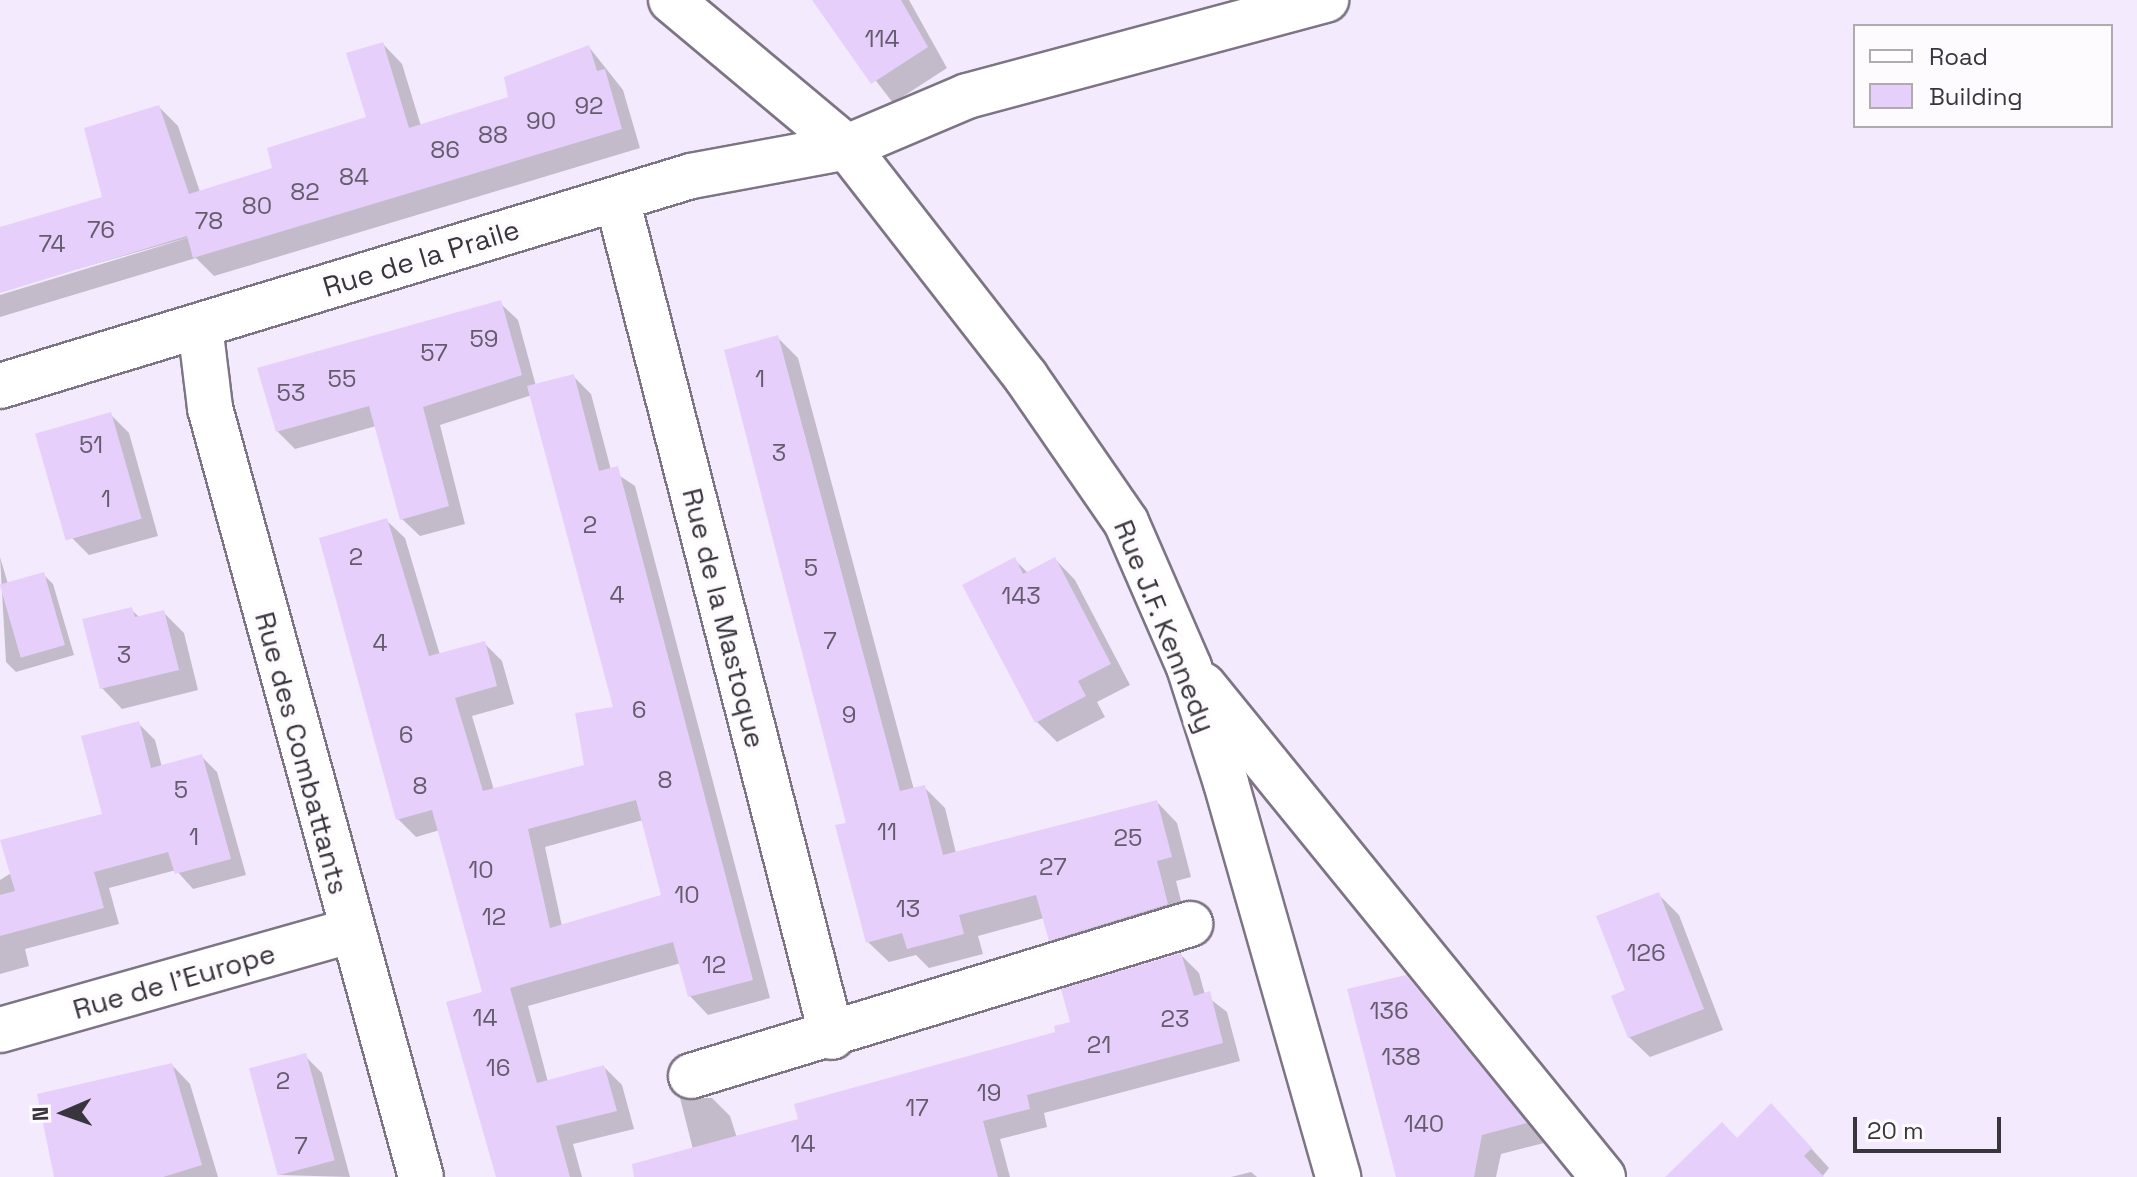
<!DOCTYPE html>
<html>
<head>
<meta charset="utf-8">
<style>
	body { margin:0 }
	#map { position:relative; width:2137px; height:1177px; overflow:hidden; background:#f4eafd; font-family:"Space Grotesk",sans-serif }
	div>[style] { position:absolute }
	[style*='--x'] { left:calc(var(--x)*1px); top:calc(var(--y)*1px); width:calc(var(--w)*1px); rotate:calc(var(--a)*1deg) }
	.shadow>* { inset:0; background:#0003 }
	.building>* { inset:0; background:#e7cffc; transform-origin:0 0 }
	.roads { filter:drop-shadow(2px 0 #7d7484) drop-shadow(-2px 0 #7d7484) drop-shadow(0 2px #7d7484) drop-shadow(0 -2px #7d7484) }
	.minor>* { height:44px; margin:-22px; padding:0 22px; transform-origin:22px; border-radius:22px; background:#fff }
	span { translate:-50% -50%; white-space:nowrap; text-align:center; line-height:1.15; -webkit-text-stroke:7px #fdfbfe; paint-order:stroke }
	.number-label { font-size:24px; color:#645c6c }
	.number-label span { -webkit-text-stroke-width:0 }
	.street-label { font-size:28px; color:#39353c }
	.legend { position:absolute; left:1853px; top:24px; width:260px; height:104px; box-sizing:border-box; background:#fdfbfe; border:2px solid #afacb0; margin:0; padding:10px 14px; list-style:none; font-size:24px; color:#39353c }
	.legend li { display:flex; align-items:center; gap:16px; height:40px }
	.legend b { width:40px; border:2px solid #afacb0 }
	.north { position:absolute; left:24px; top:1073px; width:80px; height:80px; -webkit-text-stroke:6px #fdfbfe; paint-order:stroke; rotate:268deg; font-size:22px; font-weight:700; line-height:32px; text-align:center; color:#39353c }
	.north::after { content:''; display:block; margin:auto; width:28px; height:36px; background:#39353c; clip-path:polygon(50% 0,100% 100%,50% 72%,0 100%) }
	.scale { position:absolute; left:1853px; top:1117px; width:148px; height:36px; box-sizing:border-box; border:4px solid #39353c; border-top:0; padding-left:10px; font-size:24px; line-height:28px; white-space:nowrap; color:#39353c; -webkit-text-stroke:6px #fdfbfe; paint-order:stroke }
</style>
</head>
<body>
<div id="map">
	<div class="shadow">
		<i style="clip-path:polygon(814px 0,909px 0,947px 68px,893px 103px)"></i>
		<i style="clip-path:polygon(383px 44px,402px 64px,421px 126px,511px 99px,589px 47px,623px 90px,640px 148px,214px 276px,196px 258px,0 317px,0 295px,197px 235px,0 291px,0 229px,104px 198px,159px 107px,178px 126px,200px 192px,275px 170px,368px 119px)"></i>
		<i style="clip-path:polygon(evenodd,500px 303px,518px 320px,536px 386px,573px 376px,591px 394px,611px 470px,635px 486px,770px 998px,708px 1015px,690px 996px,681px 963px,528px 1006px,548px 1082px,604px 1067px,622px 1085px,634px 1129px,573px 1144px,582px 1177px,498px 1177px,484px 994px,440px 830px,416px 837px,398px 819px,386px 520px,405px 538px,440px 655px,484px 643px,502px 661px,514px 704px,472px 716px,494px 790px,586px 767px,615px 709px,532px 395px,440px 425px,465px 524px,420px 536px,402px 519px,376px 426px,295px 449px,277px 431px,500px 303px,643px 820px,663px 897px,562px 926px,545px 847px,643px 820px)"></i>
		<i style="clip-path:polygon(777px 337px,798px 358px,914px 790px,924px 787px,945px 808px,956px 853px,1157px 802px,1177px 823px,1191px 877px,1176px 881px,1187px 925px,1071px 960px,1050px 940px,1044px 918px,978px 936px,983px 954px,929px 968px,916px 955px,889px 962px,868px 942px)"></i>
		<i style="clip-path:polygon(111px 415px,129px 433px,158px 536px,89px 555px,71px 537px)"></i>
		<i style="clip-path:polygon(0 557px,8px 584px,43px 574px,53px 584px,74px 655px,16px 672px,6px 662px)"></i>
		<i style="clip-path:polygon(1055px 559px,1075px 580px,1130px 685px,1097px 702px,1105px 717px,1057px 742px,1036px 721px,1015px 560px,1028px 573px)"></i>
		<i style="clip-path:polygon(131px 609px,140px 618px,163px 612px,184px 633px,198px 690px,122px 709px,102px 688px)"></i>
		<i style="clip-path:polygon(139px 724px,155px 740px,162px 767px,201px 756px,217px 772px,246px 875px,193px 889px,176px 870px,109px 888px,119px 924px,25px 949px,29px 966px,0 974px,0 880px,104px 815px)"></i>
		<i style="clip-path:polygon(1658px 894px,1679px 915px,1723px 1030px,1650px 1057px,1629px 1037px,1628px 992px)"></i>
		<i style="clip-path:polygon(1181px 955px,1199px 973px,1205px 995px,1227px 1012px,1240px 1061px,1044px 1113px,1047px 1127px,1000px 1139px,1010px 1177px,700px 1177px,680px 1098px,712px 1098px,730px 1116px,737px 1138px,800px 1121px,1058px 1033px)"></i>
		<i style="clip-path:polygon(1406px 977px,1544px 1143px,1501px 1154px,1496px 1177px,1398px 1177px)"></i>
		<i style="clip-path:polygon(305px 1056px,322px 1073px,350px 1177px,279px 1175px)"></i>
		<i style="clip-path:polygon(172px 1065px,190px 1084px,218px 1177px,57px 1177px)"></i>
		<i style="clip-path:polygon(1789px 1124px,1829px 1168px,1822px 1177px,1676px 1177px,1738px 1140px)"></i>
		<i style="clip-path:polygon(1251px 1172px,1257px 1177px,1231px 1177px)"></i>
	</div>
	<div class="building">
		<i style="clip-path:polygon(812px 0,901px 0,928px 47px,871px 84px)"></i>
		<i style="clip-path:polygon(383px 42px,409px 128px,508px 97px,504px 77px,589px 45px,597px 71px,605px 69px,622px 129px,193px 258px,187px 236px,0 293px,0 227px,102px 197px,84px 128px,159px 105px,189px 194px,272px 168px,267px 148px,366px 117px,346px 53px)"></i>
		<i style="clip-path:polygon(501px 300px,522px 375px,423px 407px,449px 506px,400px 520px,369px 406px,276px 432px,257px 368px)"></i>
		<i style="clip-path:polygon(778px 335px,900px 791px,925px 785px,943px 855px,1157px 800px,1172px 857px,1157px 861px,1168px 904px,1049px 941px,1036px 895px,959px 915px,964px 934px,907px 949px,902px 933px,866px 943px,835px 825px,846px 823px,724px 350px)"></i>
		<i style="clip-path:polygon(evenodd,574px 374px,599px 471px,618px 466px,753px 980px,688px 997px,673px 942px,510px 988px,537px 1083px,604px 1065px,617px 1111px,556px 1126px,570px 1177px,496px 1177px,446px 1002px,482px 992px,432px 810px,396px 820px,319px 538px,387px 518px,429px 656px,485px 641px,497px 686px,455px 698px,483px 791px,584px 765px,575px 713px,613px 707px,527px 386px,574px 374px,636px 800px,661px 895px,550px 928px,528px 829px,636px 800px)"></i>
		<i style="left:111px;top:412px;width:111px;height:79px;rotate:74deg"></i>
		<i style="clip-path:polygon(1015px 557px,1023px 574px,1055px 557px,1111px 664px,1078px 681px,1086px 696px,1035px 723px,962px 585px)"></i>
		<i style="left:44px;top:572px;width:76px;height:46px;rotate:74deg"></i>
		<i style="clip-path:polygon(132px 607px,135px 617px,164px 610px,179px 670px,100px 689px,82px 619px)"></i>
		<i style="clip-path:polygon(139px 721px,151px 768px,202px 754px,231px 859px,175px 874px,168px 852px,94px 872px,104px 908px,0 936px,0 895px,15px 891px,0 840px,102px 814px,81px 736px)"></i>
		<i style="clip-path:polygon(1659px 892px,1704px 1009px,1628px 1038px,1611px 996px,1625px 990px,1596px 916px)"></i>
		<i style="clip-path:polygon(1181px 953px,1194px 996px,1210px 991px,1223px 1043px,1027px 1095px,1030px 1109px,983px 1121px,998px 1177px,634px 1177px,632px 1164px,798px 1119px,794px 1104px,1055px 1032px,1054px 1026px,1070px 1022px,1061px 989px)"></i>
		<i style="clip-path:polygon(1406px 975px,1527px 1123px,1482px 1135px,1474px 1177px,1396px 1177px,1347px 989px)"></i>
		<i style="left:306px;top:1053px;width:111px;height:59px;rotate:75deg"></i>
		<i style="clip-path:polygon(172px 1063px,202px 1165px,163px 1177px,54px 1177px,37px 1094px)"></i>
		<i style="clip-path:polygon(1771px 1103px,1812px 1148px,1804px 1156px,1824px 1177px,1665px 1177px,1722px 1122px,1737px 1138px)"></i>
	</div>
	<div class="roads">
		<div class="minor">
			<i style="--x:671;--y:0;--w:229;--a:39.9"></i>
			<i style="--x:847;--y:147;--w:291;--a:52.1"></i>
			<i style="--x:1026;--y:377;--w:176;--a:55.4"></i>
			<i style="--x:1126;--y:522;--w:158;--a:66.5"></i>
			<i style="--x:1189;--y:667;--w:122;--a:72.3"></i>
			<i style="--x:1226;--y:783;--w:410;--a:74.1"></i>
			<i style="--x:617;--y:199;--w:865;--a:75.61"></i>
			<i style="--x:200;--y:326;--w:83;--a:83"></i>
			<i style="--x:210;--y:408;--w:797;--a:74.66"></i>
			<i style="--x:0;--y:386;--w:722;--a:-16.9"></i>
			<i style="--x:691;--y:176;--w:159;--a:-10.5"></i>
			<i style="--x:847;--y:147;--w:130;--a:-23"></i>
			<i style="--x:967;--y:96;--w:372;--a:-15"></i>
			<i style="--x:1203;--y:685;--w:634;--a:50.89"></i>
			<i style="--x:0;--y:1030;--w:363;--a:-15.8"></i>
			<i style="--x:691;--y:1076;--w:522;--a:-16.94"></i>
		</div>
	</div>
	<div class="number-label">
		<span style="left:882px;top:39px">114</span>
		<span style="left:589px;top:106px">92</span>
		<span style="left:541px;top:121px">90</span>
		<span style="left:493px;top:135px">88</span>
		<span style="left:445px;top:150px">86</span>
		<span style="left:354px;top:177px">84</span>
		<span style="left:305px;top:192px">82</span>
		<span style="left:257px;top:206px">80</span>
		<span style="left:209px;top:221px">78</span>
		<span style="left:101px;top:230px">76</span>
		<span style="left:52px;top:244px">74</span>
		<span style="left:484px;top:339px">59</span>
		<span style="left:434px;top:353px">57</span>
		<span style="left:342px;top:379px">55</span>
		<span style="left:760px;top:379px">1</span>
		<span style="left:291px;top:393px">53</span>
		<span style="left:91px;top:445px">51</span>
		<span style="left:779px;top:453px">3</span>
		<span style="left:106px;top:499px">1</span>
		<span style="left:590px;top:525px">2</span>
		<span style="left:356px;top:557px">2</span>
		<span style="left:811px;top:568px">5</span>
		<span style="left:617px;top:595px">4</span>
		<span style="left:1021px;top:596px">143</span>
		<span style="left:830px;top:641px">7</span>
		<span style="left:380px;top:643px">4</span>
		<span style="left:124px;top:655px">3</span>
		<span style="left:639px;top:710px">6</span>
		<span style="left:849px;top:715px">9</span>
		<span style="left:406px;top:735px">6</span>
		<span style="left:665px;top:780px">8</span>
		<span style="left:420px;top:786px">8</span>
		<span style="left:181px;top:790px">5</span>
		<span style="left:887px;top:832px">11</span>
		<span style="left:194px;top:837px">1</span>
		<span style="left:1128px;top:838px">25</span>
		<span style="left:1053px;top:867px">27</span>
		<span style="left:481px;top:870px">10</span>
		<span style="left:687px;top:895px">10</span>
		<span style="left:908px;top:909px">13</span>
		<span style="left:494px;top:917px">12</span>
		<span style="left:1646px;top:953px">126</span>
		<span style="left:714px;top:965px">12</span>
		<span style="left:1389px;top:1011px">136</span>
		<span style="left:485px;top:1018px">14</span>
		<span style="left:1175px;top:1019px">23</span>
		<span style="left:1099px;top:1045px">21</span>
		<span style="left:1401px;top:1057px">138</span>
		<span style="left:498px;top:1068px">16</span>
		<span style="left:283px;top:1081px">2</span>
		<span style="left:989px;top:1093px">19</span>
		<span style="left:917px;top:1108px">17</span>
		<span style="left:1424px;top:1124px">140</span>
		<span style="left:803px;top:1144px">14</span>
		<span style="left:301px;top:1146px">7</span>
	</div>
	<div class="street-label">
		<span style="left:421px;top:258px;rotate:-17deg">Rue de la Praile</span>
		<span style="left:724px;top:618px;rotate:76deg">Rue de la Mastoque</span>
		<span style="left:1165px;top:626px;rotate:68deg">Rue J.F. Kennedy</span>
		<span style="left:302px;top:753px;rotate:75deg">Rue des Combattants</span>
		<span style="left:174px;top:981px;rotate:-16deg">Rue de l'Europe</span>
	</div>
	<ul class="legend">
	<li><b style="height:10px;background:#fff"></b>Road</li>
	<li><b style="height:22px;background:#e7cffc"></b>Building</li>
	</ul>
	<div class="north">N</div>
	<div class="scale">20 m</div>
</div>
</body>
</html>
